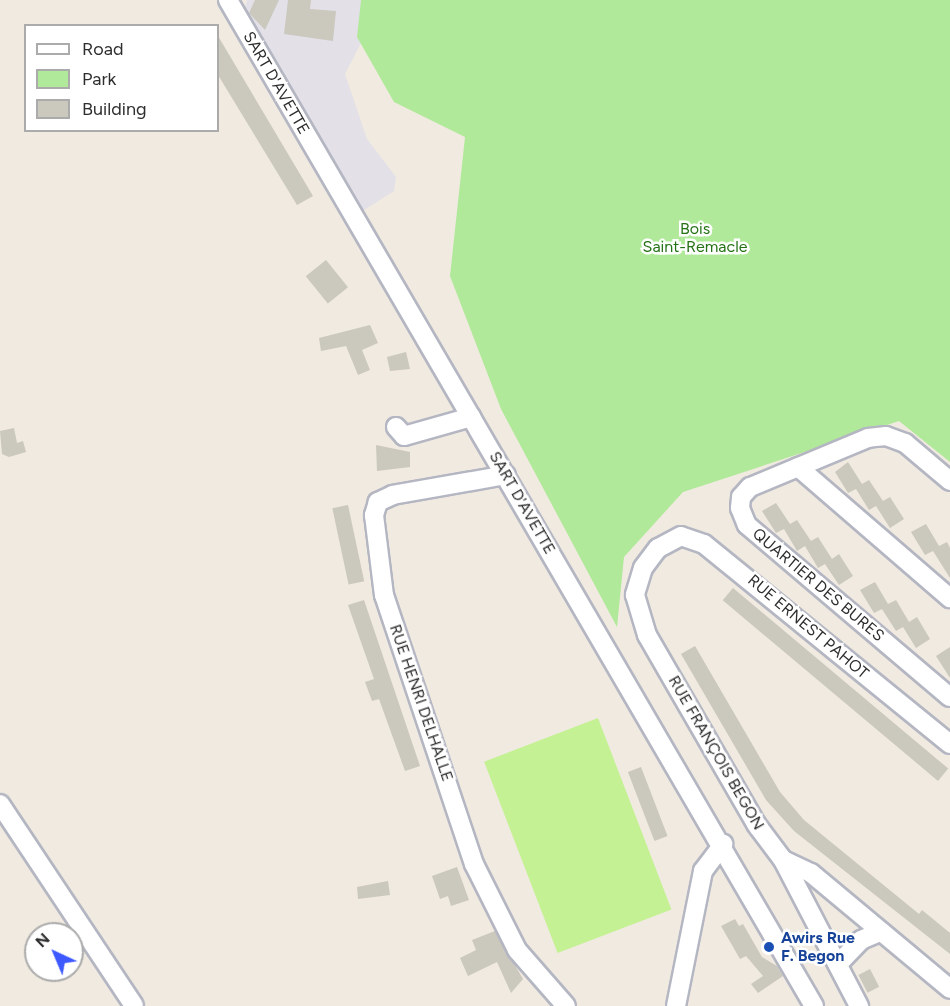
<!DOCTYPE html>
<html>
<head>
<meta charset="utf-8">
<style>
	body { margin:0 }
	#map { position:relative; width:950px; height:1006px; overflow:hidden; background:#f0eae0; font-family:Figtree,sans-serif }
	div>[style] { position:absolute }
	[style*='--x'] { left:calc(var(--x)*1px); top:calc(var(--y)*1px); width:calc(var(--w)*1px); rotate:calc(var(--a)*1deg) }
	.industrial>* { inset:0; background:#e3e0e8 }
	.green>* { inset:0; background:#b1e99a }
	.pitch>* { inset:0; background:#c5f195; transform-origin:0 0 }
	.building>* { inset:0; background:#cbc8be; transform-origin:0 0 }
	.roads { filter:drop-shadow(2px 0 #b4b6c2) drop-shadow(-2px 0 #b4b6c2) drop-shadow(0 2px #b4b6c2) drop-shadow(0 -2px #b4b6c2) }
	.minor>* { height:18px; margin:-9px; padding:0 9px; transform-origin:9px; border-radius:9px; background:#fff }
	.dots>* { width:16px; height:16px; translate:-50% -50%; box-sizing:border-box; border:3px solid #fff; border-radius:50% }
	span { translate:-50% -50%; white-space:nowrap; text-align:center; line-height:1.15; -webkit-text-stroke:5px #fff; paint-order:stroke }
	.street-label { font-size:16px; color:#2e2e2e }
	.park-label { font-size:16px; color:#257216 }
	.transit-label { font-size:16px; color:#164399; font-weight:700 }
	.left { translate:0 -50%; text-align:left }
	.legend { position:absolute; left:24px; top:24px; width:195px; height:108px; box-sizing:border-box; background:#fff; border:2px solid #ababab; margin:0; padding:8px 10px; list-style:none; font-size:18px; color:#2e2e2e }
	.legend li { display:flex; align-items:center; gap:12px; height:30px }
	.legend b { width:30px; border:2px solid #ababab }
	.north { position:absolute; left:24px; top:922px; width:60px; height:60px; box-sizing:border-box; background:#fff; border:2px solid #ababab; border-radius:50%; rotate:316deg; font-size:16px; font-weight:700; line-height:24px; text-align:center; color:#2e2e2e }
	.north::after { content:''; display:block; margin:auto; width:21px; height:27px; background:#3e59ff; clip-path:polygon(50% 0,100% 100%,50% 72%,0 100%) }
</style>
</head>
<body>
<div id="map">
	<div class="industrial">
		<i style="clip-path:polygon(247px 0,361px 0,361px 43px,345px 74px,367px 139px,396px 177px,394px 191px,361px 212px,243px 16px)"></i>
	</div>
	<div class="green">
		<i style="clip-path:polygon(361px 0,950px 0,950px 462px,899px 421px,683px 492px,624px 557px,617px 627px,501px 409px,450px 276px,465px 137px,394px 102px,357px 37px)"></i>
	</div>
	<div class="pitch">
		<i style="left:598px;top:718px;width:205px;height:122px;rotate:69deg"></i>
	</div>
	<div class="building">
		<i style="clip-path:polygon(255px 0,279px 0,265px 30px,249px 13px)"></i>
		<i style="clip-path:polygon(288px 0,311px 0,310px 9px,336px 11px,333px 41px,284px 34px)"></i>
		<i style="clip-path:polygon(218px 36px,313px 196px,297px 205px,218px 75px)"></i>
		<i style="left:326px;top:260px;width:35px;height:26px;rotate:51deg"></i>
		<i style="clip-path:polygon(370px 325px,378px 343px,362px 350px,370px 370px,358px 375px,346px 346px,321px 351px,319px 338px)"></i>
		<i style="clip-path:polygon(406px 352px,410px 369px,390px 371px,387px 357px)"></i>
		<i style="clip-path:polygon(14px 428px,17px 443px,23px 441px,26px 452px,9px 457px,2px 454px,0 431px)"></i>
		<i style="clip-path:polygon(376px 445px,410px 452px,410px 467px,377px 471px)"></i>
		<i style="clip-path:polygon(848px 462px,862px 484px,869px 480px,883px 501px,890px 497px,904px 519px,890px 528px,876px 506px,869px 510px,856px 489px,848px 493px,835px 472px)"></i>
		<i style="clip-path:polygon(776px 503px,790px 524px,797px 520px,811px 541px,818px 537px,832px 559px,839px 554px,853px 576px,839px 585px,825px 564px,818px 568px,805px 546px,797px 551px,784px 529px,776px 533px,762px 511px)"></i>
		<i style="left:348px;top:505px;width:78px;height:16px;rotate:78deg"></i>
		<i style="clip-path:polygon(926px 524px,939px 546px,947px 542px,950px 548px,950px 578px,933px 551px,925px 555px,911px 532px)"></i>
		<i style="clip-path:polygon(875px 582px,888px 604px,896px 600px,909px 622px,917px 617px,930px 639px,916px 648px,903px 627px,896px 631px,882px 609px,874px 613px,860px 590px)"></i>
		<i style="left:733px;top:588px;width:281px;height:16px;rotate:40deg"></i>
		<i style="clip-path:polygon(364px 600px,420px 766px,405px 771px,379px 699px,372px 701px,365px 682px,374px 679px,348px 605px)"></i>
		<i style="clip-path:polygon(695px 646px,780px 792px,804px 820px,919px 914px,922px 910px,950px 933px,950px 954px,794px 831px,766px 800px,681px 654px)"></i>
		<i style="clip-path:polygon(950px 647px,950px 678px,936px 656px)"></i>
		<i style="left:641px;top:767px;width:74px;height:14px;rotate:69deg"></i>
		<i style="clip-path:polygon(457px 867px,469px 900px,451px 906px,448px 896px,440px 899px,432px 876px)"></i>
		<i style="clip-path:polygon(388px 881px,390px 895px,358px 899px,357px 887px)"></i>
		<i style="clip-path:polygon(735px 919px,739px 926px,743px 924px,762px 957px,777px 966px,783px 976px,758px 993px,751px 984px,763px 976px,746px 956px,740px 959px,721px 926px)"></i>
		<i style="clip-path:polygon(495px 931px,523px 979px,511px 993px,497px 962px,468px 976px,460px 958px,476px 950px,472px 940px)"></i>
		<i style="left:870px;top:969px;width:20px;height:13px;rotate:63deg"></i>
	</div>
	<div class="roads">
		<div class="minor">
			<i style="--x:228;--y:0;--w:1164;--a:59.78"></i>
			<i style="--x:396;--y:427;--w:12;--a:48"></i>
			<i style="--x:404;--y:436;--w:70;--a:-15.8"></i>
			<i style="--x:798;--y:467;--w:201;--a:40.8"></i>
			<i style="--x:506;--y:475;--w:115;--a:170"></i>
			<i style="--x:393;--y:495;--w:17;--a:155"></i>
			<i style="--x:378;--y:502;--w:14;--a:107"></i>
			<i style="--x:374;--y:515;--w:81;--a:82.9"></i>
			<i style="--x:384;--y:595;--w:284;--a:71.5"></i>
			<i style="--x:474;--y:864;--w:96;--a:63.4"></i>
			<i style="--x:517;--y:950;--w:74;--a:48.8"></i>
			<i style="--x:950;--y:481;--w:59;--a:-139.8"></i>
			<i style="--x:905;--y:443;--w:20;--a:-160"></i>
			<i style="--x:886;--y:436;--w:18;--a:174"></i>
			<i style="--x:868;--y:438;--w:128;--a:157.4"></i>
			<i style="--x:750;--y:487;--w:13;--a:132"></i>
			<i style="--x:741;--y:497;--w:11;--a:95"></i>
			<i style="--x:740;--y:508;--w:18;--a:68"></i>
			<i style="--x:747;--y:525;--w:266;--a:40.3"></i>
			<i style="--x:950;--y:744;--w:317;--a:-140.9"></i>
			<i style="--x:704;--y:544;--w:24;--a:-161"></i>
			<i style="--x:681;--y:536;--w:26;--a:152"></i>
			<i style="--x:658;--y:548;--w:25;--a:127"></i>
			<i style="--x:643;--y:568;--w:28;--a:107"></i>
			<i style="--x:635;--y:595;--w:42;--a:73.3"></i>
			<i style="--x:647;--y:635;--w:218;--a:60"></i>
			<i style="--x:756;--y:824;--w:45;--a:53.1"></i>
			<i style="--x:783;--y:860;--w:31;--a:25"></i>
			<i style="--x:811;--y:873;--w:181;--a:39.8"></i>
			<i style="--x:0;--y:804;--w:242;--a:56.4"></i>
			<i style="--x:783;--y:860;--w:165;--a:62.5"></i>
			<i style="--x:838;--y:964;--w:33;--a:-46"></i>
			<i style="--x:861;--y:940;--w:21;--a:-23"></i>
			<i style="--x:676;--y:1006;--w:138;--a:-78.7"></i>
			<i style="--x:703;--y:871;--w:34;--a:-53"></i>
		</div>
	</div>
	<div class="dots">
		<i style="left:769px;top:947px;background:#1a4fb4"></i>
	</div>
	<div class="street-label">
		<span style="left:276px;top:83px;rotate:60deg">SART D'AVETTE</span>
		<span style="left:522px;top:503px;rotate:60deg">SART D'AVETTE</span>
		<span style="left:818px;top:585px;rotate:40deg">QUARTIER DES BURES</span>
		<span style="left:808px;top:627px;rotate:40deg">RUE ERNEST PAHOT</span>
		<span style="left:421px;top:703px;rotate:71deg">RUE HENRI DELHALLE</span>
		<span style="left:716px;top:753px;rotate:60deg">RUE FRANÇOIS BEGON</span>
	</div>
	<div class="park-label">
		<span style="left:695px;top:238px">Bois<br>Saint-Remacle</span>
	</div>
	<div class="transit-label">
		<span class="left" style="left:781px;top:947px">Awirs Rue<br>F. Begon</span>
	</div>
	<ul class="legend">
	<li><b style="height:8px;background:#fff"></b>Road</li>
	<li><b style="height:16px;background:#b1e99a"></b>Park</li>
	<li><b style="height:16px;background:#cbc8be"></b>Building</li>
	</ul>
	<div class="north">N</div>
</div>
</body>
</html>
